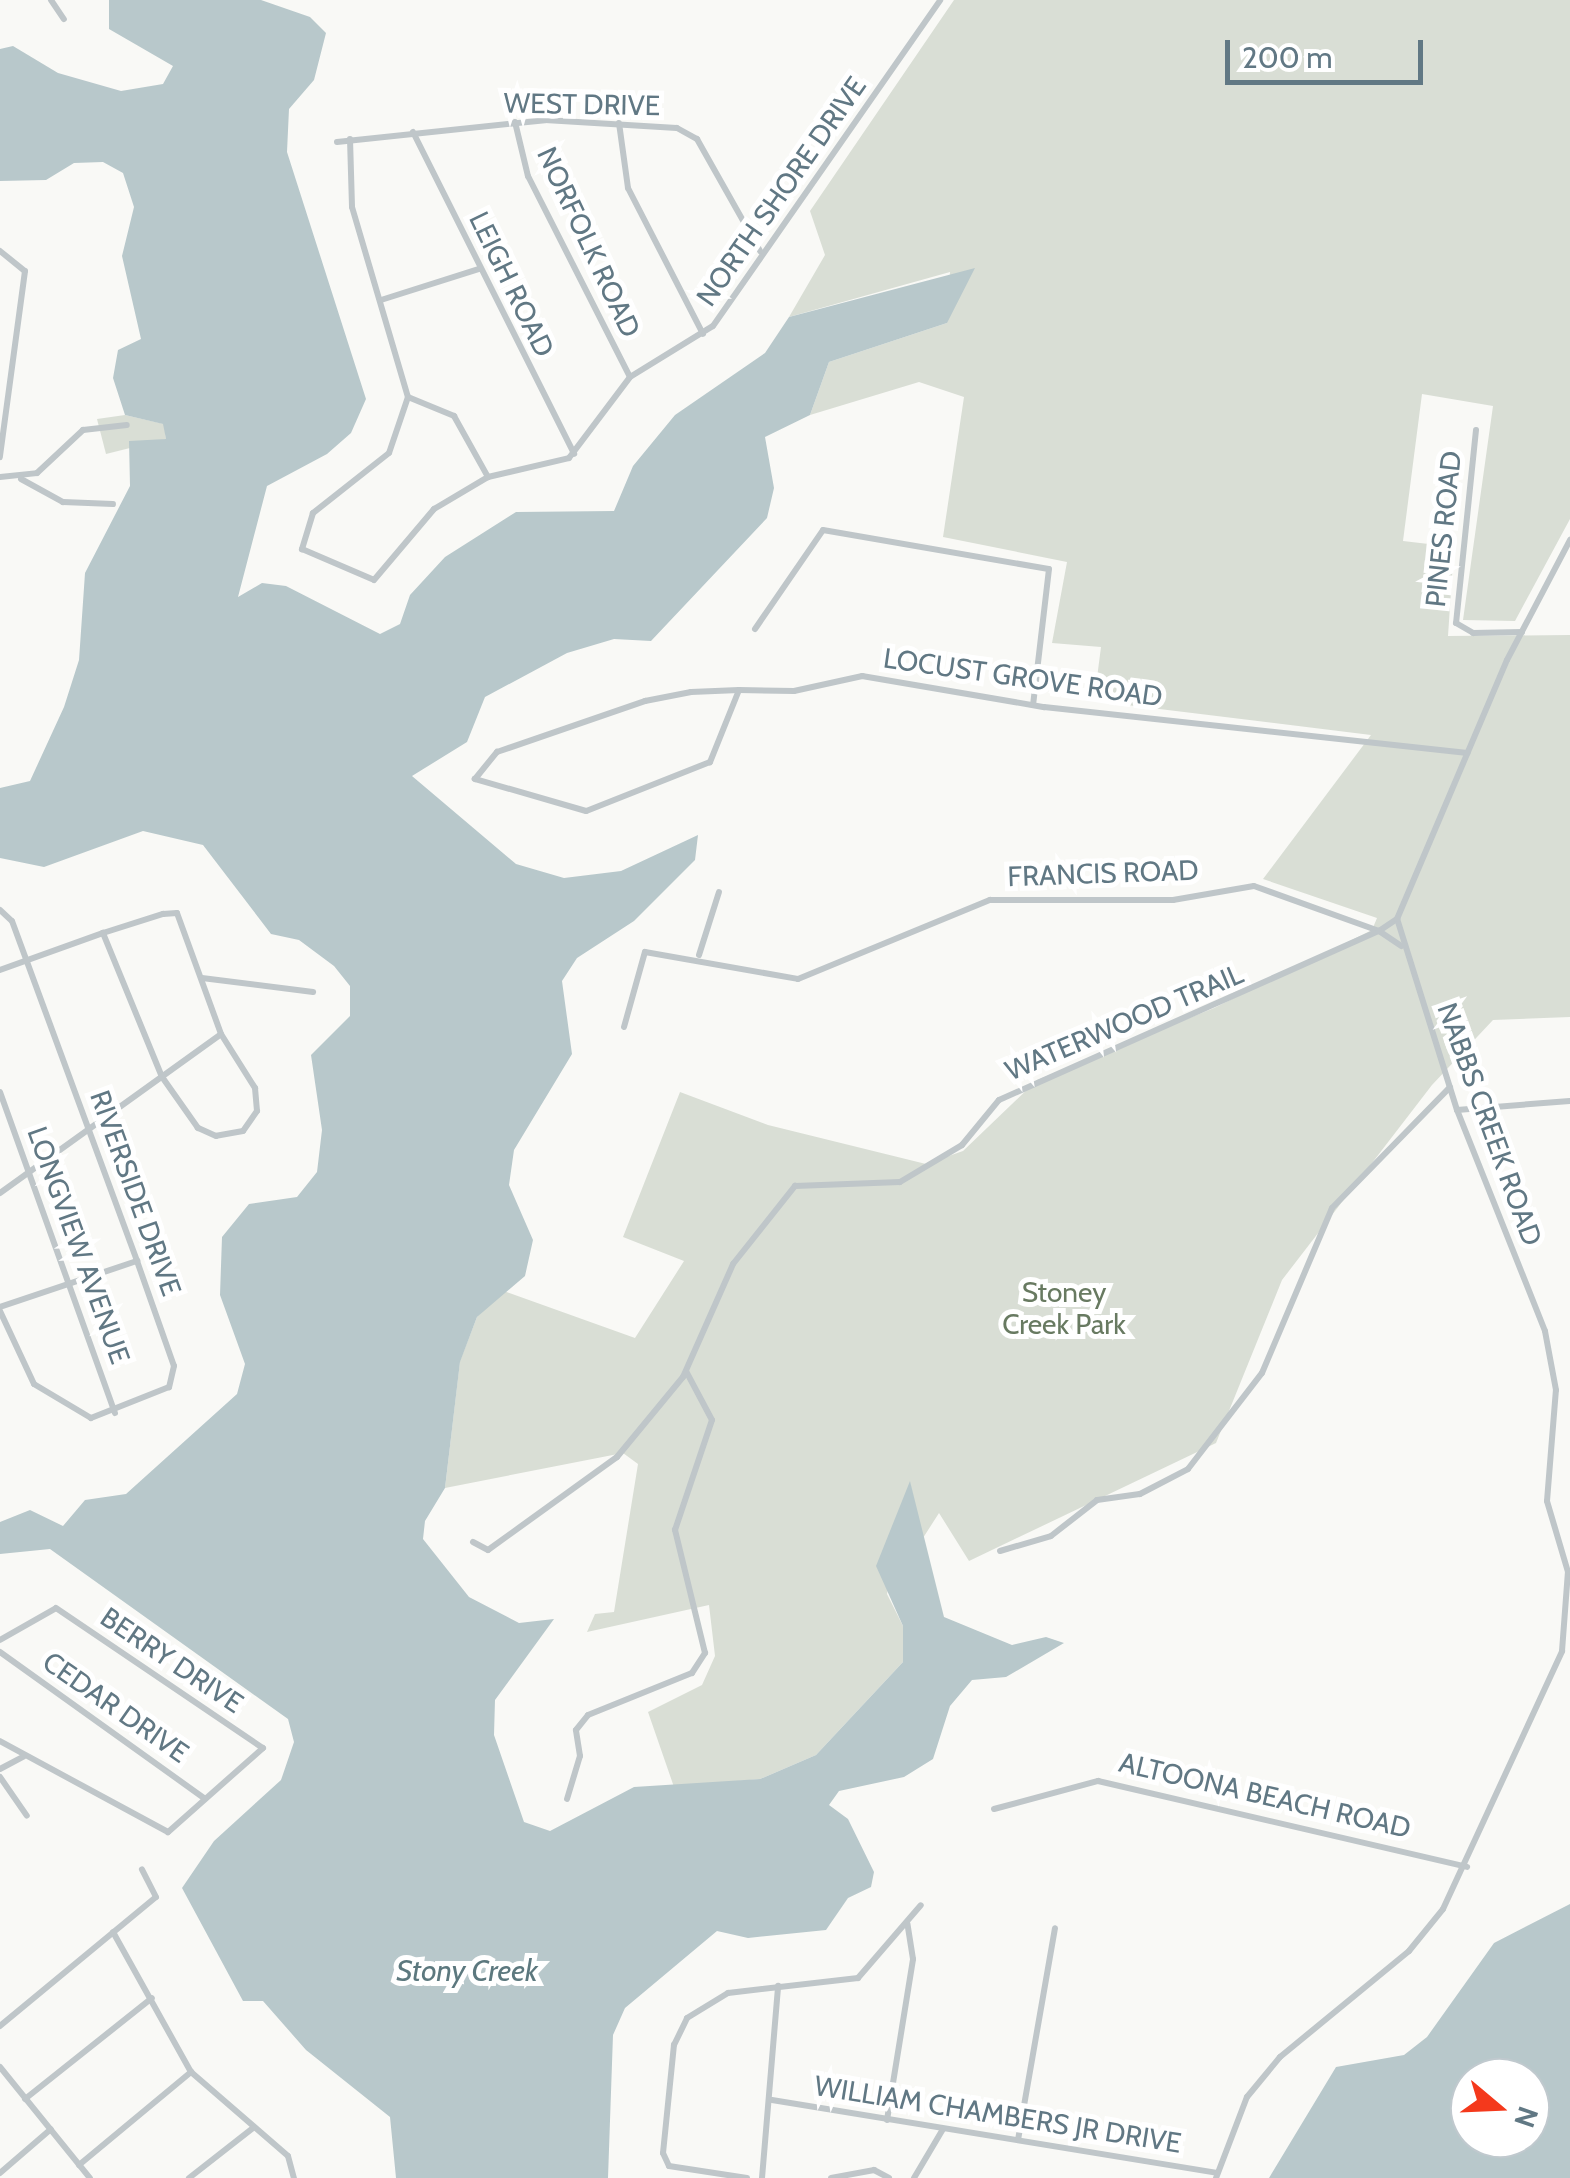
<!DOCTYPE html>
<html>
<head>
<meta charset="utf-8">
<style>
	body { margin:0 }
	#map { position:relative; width:1570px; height:2178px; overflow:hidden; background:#f9f9f6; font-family:Cabin,sans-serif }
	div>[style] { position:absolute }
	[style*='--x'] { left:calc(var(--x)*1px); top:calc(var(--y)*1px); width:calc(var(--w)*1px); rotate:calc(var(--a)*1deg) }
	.green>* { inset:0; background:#d9ded5 }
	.water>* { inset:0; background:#b8c8cb }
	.minor>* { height:6px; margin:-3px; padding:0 3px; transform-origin:3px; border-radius:3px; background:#bfc6c9 }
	span { translate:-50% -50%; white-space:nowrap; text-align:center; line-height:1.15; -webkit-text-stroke:10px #fff; paint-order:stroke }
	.street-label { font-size:28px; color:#617884 }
	.park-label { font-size:28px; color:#687a61 }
	.water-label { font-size:30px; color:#5c787e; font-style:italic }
	.north { position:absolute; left:1450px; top:2058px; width:100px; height:100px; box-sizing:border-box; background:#fff; border:2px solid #c0c9ce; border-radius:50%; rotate:109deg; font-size:28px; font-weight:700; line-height:40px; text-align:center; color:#617884 }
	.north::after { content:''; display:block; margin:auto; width:35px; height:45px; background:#f4391c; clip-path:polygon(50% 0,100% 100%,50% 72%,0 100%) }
	.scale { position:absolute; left:1225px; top:40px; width:198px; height:45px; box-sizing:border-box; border:5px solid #617884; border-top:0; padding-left:12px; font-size:30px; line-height:35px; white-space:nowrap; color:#617884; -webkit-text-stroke:8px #fff; paint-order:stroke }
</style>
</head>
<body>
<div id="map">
	<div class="green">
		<i style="clip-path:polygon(954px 0,1570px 0,1570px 519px,1515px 621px,1463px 620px,1493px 406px,1422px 394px,1403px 541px,1454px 547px,1448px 636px,1570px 635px,1570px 1017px,1493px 1020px,1432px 1085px,1282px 1280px,1216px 1443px,969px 1561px,939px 1513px,923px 1538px,910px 1483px,887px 1594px,903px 1626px,903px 1662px,816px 1755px,760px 1779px,674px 1787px,648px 1712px,702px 1685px,715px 1656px,709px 1605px,587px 1632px,595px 1614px,614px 1612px,638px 1464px,623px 1453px,445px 1488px,460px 1361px,477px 1317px,501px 1290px,635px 1338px,684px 1261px,623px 1237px,680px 1092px,768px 1125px,926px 1164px,963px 1151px,1037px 1080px,1214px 1008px,1372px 930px,1377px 918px,1263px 879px,1371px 735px,1094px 701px,1101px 647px,1052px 643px,1067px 562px,943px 537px,964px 397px,919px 382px,810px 415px,829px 362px,947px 323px,950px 272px,789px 317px,825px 255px,810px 211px)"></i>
		<i style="clip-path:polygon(125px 415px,164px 424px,166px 439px,106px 454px,97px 419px)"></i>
	</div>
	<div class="water">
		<i style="clip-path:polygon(109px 0,261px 0,310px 17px,326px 33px,314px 80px,289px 109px,287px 152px,366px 399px,351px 433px,327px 454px,267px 486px,238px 597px,262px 583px,286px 586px,380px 634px,400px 624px,410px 595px,445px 557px,516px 512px,614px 511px,633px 466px,675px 415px,765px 353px,789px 317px,975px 268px,947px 323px,829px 362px,810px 415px,765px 437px,774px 488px,767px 518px,651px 641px,614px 639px,567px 653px,485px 697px,467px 742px,412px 776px,516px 864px,564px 878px,621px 871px,698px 835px,695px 860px,634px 921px,577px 958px,562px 981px,572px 1054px,514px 1150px,509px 1185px,533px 1240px,525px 1276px,477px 1317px,460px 1362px,445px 1488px,425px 1521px,423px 1539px,469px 1597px,519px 1623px,554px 1619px,495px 1700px,494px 1735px,524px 1822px,550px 1831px,634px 1787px,760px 1779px,816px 1755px,903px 1662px,903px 1626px,876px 1566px,910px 1481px,944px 1617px,1012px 1645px,1046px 1637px,1064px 1643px,1006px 1677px,972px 1680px,950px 1706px,933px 1759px,904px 1777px,839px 1791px,829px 1805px,848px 1819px,874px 1872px,871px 1887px,848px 1898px,826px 1930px,748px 1938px,717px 1931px,625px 2008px,613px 2035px,608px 2178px,396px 2178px,390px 2117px,306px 2050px,263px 2001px,243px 2001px,182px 1888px,214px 1841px,281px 1780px,294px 1742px,288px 1719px,50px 1549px,0 1554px,0 1522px,30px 1510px,63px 1526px,85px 1500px,126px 1494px,237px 1394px,245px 1364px,220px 1295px,222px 1237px,249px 1204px,297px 1197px,317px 1172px,322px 1130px,311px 1055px,350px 1016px,350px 986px,334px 966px,299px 940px,271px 934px,203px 845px,143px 831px,44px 867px,0 858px,0 788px,30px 781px,64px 707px,79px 660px,85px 573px,130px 486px,129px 441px,166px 439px,163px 424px,125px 415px,113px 378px,118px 350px,141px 339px,122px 256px,134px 207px,123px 173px,103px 162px,74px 163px,46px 180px,0 181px,0 49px,13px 46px,58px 73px,121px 91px,163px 84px,173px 66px,109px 29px)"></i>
		<i style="clip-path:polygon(evenodd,1570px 1904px,1570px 2178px,1269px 2178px,1336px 2067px,1404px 2055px,1427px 2037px,1494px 1943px,1570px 1904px,1470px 2078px,1530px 2078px,1530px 2138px,1470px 2138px,1470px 2078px)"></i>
	</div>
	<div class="minor">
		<i style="--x:51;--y:0;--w:23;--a:56"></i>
		<i style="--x:515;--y:122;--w:56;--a:76.5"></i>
		<i style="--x:528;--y:176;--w:225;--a:63.1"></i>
		<i style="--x:619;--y:123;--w:66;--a:82.1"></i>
		<i style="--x:628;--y:188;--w:164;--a:62.8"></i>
		<i style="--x:413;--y:132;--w:360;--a:63.4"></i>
		<i style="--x:350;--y:139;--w:68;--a:88.3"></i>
		<i style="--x:352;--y:207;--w:198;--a:73.6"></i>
		<i style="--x:408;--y:397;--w:59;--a:108.7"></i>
		<i style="--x:389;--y:453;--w:97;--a:141.7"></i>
		<i style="--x:313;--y:513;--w:38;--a:107"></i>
		<i style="--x:302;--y:549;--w:78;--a:23.3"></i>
		<i style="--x:374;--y:580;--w:93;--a:-49.8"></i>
		<i style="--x:434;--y:509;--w:63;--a:-30.7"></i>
		<i style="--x:488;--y:477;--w:83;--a:-13.2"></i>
		<i style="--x:569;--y:458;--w:101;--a:-53"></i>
		<i style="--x:630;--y:377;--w:97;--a:-31.6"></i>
		<i style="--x:713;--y:326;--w:397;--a:-55.1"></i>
		<i style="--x:337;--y:142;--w:209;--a:-6"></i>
		<i style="--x:545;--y:120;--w:132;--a:3.5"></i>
		<i style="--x:677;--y:128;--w:23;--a:29"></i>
		<i style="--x:697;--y:139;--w:129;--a:60.6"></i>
		<i style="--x:0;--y:251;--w:32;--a:39"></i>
		<i style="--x:25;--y:271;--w:188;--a:97.7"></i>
		<i style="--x:381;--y:300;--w:103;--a:-17.6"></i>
		<i style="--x:408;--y:397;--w:50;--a:22.4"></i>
		<i style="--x:454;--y:416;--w:70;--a:60.9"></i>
		<i style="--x:1476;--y:430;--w:194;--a:95.9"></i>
		<i style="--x:1456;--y:623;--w:20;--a:30"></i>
		<i style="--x:1473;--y:633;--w:49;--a:-1.2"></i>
		<i style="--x:0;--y:477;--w:37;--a:-6"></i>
		<i style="--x:37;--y:473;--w:63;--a:-43.1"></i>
		<i style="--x:83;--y:430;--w:44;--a:-6.5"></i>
		<i style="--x:21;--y:479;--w:48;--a:28.7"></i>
		<i style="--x:63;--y:502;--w:50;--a:2.3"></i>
		<i style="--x:755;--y:629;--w:120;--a:-55.5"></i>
		<i style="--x:823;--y:530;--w:229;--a:9.8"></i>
		<i style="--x:1049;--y:569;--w:137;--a:96.7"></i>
		<i style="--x:739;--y:690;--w:78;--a:111.9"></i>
		<i style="--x:710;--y:762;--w:133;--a:158.4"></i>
		<i style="--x:586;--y:811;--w:116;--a:-163.9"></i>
		<i style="--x:475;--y:779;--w:35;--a:-51"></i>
		<i style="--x:497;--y:752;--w:157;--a:-19"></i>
		<i style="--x:645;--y:701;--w:47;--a:-11.1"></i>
		<i style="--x:691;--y:692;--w:48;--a:-2.4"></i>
		<i style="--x:739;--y:690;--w:55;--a:1"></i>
		<i style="--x:794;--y:691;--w:70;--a:-12.4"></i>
		<i style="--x:862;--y:676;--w:185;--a:9.7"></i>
		<i style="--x:1044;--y:707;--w:426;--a:6.2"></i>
		<i style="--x:0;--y:910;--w:16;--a:43"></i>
		<i style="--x:12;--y:921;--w:362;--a:69.8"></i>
		<i style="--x:137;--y:1261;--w:111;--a:70.6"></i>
		<i style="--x:174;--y:1366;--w:22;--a:103"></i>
		<i style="--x:169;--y:1387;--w:84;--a:158.3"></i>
		<i style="--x:91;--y:1418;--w:66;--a:-149.2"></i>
		<i style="--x:34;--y:1384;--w:81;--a:-115"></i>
		<i style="--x:699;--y:955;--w:66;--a:-72.4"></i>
		<i style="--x:0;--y:970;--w:109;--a:-19.8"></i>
		<i style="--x:103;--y:933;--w:63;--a:-17.6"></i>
		<i style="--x:163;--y:914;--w:14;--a:-4"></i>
		<i style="--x:177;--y:913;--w:129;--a:70"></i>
		<i style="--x:221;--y:1034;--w:64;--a:57.8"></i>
		<i style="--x:255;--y:1088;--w:23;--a:85"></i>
		<i style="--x:257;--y:1111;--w:24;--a:125"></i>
		<i style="--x:243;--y:1131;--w:27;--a:170"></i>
		<i style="--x:216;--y:1136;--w:20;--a:-156"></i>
		<i style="--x:198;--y:1128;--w:62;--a:-125.2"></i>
		<i style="--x:162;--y:1077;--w:156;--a:-112.3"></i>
		<i style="--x:202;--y:978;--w:112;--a:7.2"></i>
		<i style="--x:624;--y:1027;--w:78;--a:-74.4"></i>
		<i style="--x:645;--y:952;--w:155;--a:10"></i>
		<i style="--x:798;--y:979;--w:208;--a:-22.4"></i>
		<i style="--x:990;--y:900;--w:183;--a:0"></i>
		<i style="--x:1173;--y:900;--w:82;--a:-9.8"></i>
		<i style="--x:1254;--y:886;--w:133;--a:19.8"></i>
		<i style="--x:1379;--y:931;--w:22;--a:-34"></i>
		<i style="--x:0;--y:1092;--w:341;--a:70.3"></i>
		<i style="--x:1457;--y:1110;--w:113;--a:-4.6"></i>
		<i style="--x:0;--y:1193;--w:272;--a:-35.7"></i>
		<i style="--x:0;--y:1307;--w:145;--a:-18.6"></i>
		<i style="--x:473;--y:1542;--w:17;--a:28"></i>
		<i style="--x:488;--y:1550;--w:159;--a:-35.8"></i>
		<i style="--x:617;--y:1457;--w:104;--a:-50.5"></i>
		<i style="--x:683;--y:1377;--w:124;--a:-66.1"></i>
		<i style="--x:733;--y:1264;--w:100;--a:-51.5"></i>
		<i style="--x:795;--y:1186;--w:105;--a:-2.2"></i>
		<i style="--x:900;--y:1182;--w:72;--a:-30.8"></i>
		<i style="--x:962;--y:1145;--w:58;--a:-50.6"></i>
		<i style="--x:999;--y:1100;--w:416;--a:-24"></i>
		<i style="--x:1379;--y:931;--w:27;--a:34"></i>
		<i style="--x:1000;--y:1551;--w:53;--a:-16.4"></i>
		<i style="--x:1051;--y:1536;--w:58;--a:-38"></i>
		<i style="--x:1097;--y:1500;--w:43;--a:-7.9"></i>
		<i style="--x:1140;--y:1494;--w:54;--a:-27.5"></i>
		<i style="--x:1188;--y:1469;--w:121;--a:-52.4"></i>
		<i style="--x:1262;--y:1373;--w:179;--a:-67"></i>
		<i style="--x:1332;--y:1208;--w:169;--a:-45.7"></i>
		<i style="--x:0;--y:1640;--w:64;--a:-29.7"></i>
		<i style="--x:56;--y:1608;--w:250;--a:34.1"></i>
		<i style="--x:263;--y:1748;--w:127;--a:138.5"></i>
		<i style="--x:168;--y:1832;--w:191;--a:-151.6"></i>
		<i style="--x:0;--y:1652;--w:252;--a:35.6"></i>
		<i style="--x:0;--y:1769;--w:27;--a:-28"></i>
		<i style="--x:0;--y:1777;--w:47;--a:55.3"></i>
		<i style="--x:567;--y:1799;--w:45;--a:-73.2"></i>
		<i style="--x:580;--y:1756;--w:26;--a:-99"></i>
		<i style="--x:576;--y:1730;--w:19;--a:-51"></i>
		<i style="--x:588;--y:1715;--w:112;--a:-22"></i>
		<i style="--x:692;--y:1673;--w:24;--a:-57"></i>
		<i style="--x:705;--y:1653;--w:127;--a:-103.7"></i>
		<i style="--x:675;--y:1530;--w:116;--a:-71.4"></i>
		<i style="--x:712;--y:1420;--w:55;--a:-118"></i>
		<i style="--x:994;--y:1809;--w:108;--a:-15.1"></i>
		<i style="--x:1098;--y:1781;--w:379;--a:13.1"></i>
		<i style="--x:113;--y:1932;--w:160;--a:60.9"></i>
		<i style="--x:191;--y:2072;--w:128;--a:40.9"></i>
		<i style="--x:288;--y:2156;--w:23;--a:75"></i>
		<i style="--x:0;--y:2026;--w:202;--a:-39.6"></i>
		<i style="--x:156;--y:1897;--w:31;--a:-117"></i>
		<i style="--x:0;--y:2067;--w:143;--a:51"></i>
		<i style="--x:25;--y:2099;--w:162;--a:-38.5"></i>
		<i style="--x:772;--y:2100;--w:451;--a:9.3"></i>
		<i style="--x:887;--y:2120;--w:163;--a:-80.8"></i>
		<i style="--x:913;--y:1959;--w:36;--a:-99"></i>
		<i style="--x:1018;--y:2140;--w:215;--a:-80.1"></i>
		<i style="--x:79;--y:2165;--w:146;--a:-39.7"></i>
		<i style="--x:0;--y:2173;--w:67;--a:-40.8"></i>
		<i style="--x:189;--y:2178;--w:81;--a:-38"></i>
		<i style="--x:747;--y:2178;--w:79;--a:-171.3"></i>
		<i style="--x:669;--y:2166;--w:14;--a:-115"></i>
		<i style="--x:663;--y:2153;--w:109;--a:-84.2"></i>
		<i style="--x:674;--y:2045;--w:30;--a:-64"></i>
		<i style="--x:687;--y:2018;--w:48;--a:-31.4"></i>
		<i style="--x:728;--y:1993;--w:131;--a:-6.6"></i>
		<i style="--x:858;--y:1978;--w:96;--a:-49.2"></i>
		<i style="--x:762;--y:2178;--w:193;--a:-85.2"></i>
		<i style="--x:831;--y:2178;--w:44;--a:-10.5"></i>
		<i style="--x:874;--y:2170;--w:17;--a:28"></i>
		<i style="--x:914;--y:2178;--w:57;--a:-59.4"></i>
		<i style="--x:1216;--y:2178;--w:87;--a:-69.1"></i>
		<i style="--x:1247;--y:2097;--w:52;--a:-50.5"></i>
		<i style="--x:1280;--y:2057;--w:167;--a:-39.4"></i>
		<i style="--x:1409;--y:1951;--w:54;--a:-51"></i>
		<i style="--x:1443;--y:1909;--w:284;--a:-65.2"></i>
		<i style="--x:1562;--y:1651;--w:79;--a:-85.7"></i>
		<i style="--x:1568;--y:1572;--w:74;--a:-106.5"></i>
		<i style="--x:1547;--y:1501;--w:111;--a:-85.4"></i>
		<i style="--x:1556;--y:1390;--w:60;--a:-100.6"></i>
		<i style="--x:1545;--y:1331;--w:238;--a:-111.7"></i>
		<i style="--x:1457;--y:1110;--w:200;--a:-107.4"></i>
		<i style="--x:1397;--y:919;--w:281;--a:-67"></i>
		<i style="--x:1507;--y:660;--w:136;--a:-62.3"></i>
	</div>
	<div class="street-label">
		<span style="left:582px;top:104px;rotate:1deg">WEST DRIVE</span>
		<span style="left:781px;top:191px;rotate:-55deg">NORTH SHORE DRIVE</span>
		<span style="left:589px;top:242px;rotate:65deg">NORFOLK ROAD</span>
		<span style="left:512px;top:284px;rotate:64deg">LEIGH ROAD</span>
		<span style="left:1443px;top:529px;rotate:-84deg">PINES ROAD</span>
		<span style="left:1023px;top:677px;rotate:8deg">LOCUST GROVE ROAD</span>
		<span style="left:1103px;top:873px;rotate:-2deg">FRANCIS ROAD</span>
		<span style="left:1124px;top:1022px;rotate:-23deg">WATERWOOD TRAIL</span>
		<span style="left:1490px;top:1124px;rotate:70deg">NABBS CREEK ROAD</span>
		<span style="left:136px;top:1193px;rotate:70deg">RIVERSIDE DRIVE</span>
		<span style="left:79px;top:1245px;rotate:70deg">LONGVIEW AVENUE</span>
		<span style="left:172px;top:1660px;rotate:34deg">BERRY DRIVE</span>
		<span style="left:116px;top:1707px;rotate:35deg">CEDAR DRIVE</span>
		<span style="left:1265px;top:1795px;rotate:13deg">ALTOONA BEACH ROAD</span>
		<span style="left:998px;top:2114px;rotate:9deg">WILLIAM CHAMBERS JR DRIVE</span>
	</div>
	<div class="park-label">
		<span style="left:1064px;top:1308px">Stoney<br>Creek Park</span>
	</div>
	<div class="water-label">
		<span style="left:467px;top:1971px">Stony Creek</span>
	</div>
	<div class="north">N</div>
	<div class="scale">200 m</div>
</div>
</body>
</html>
